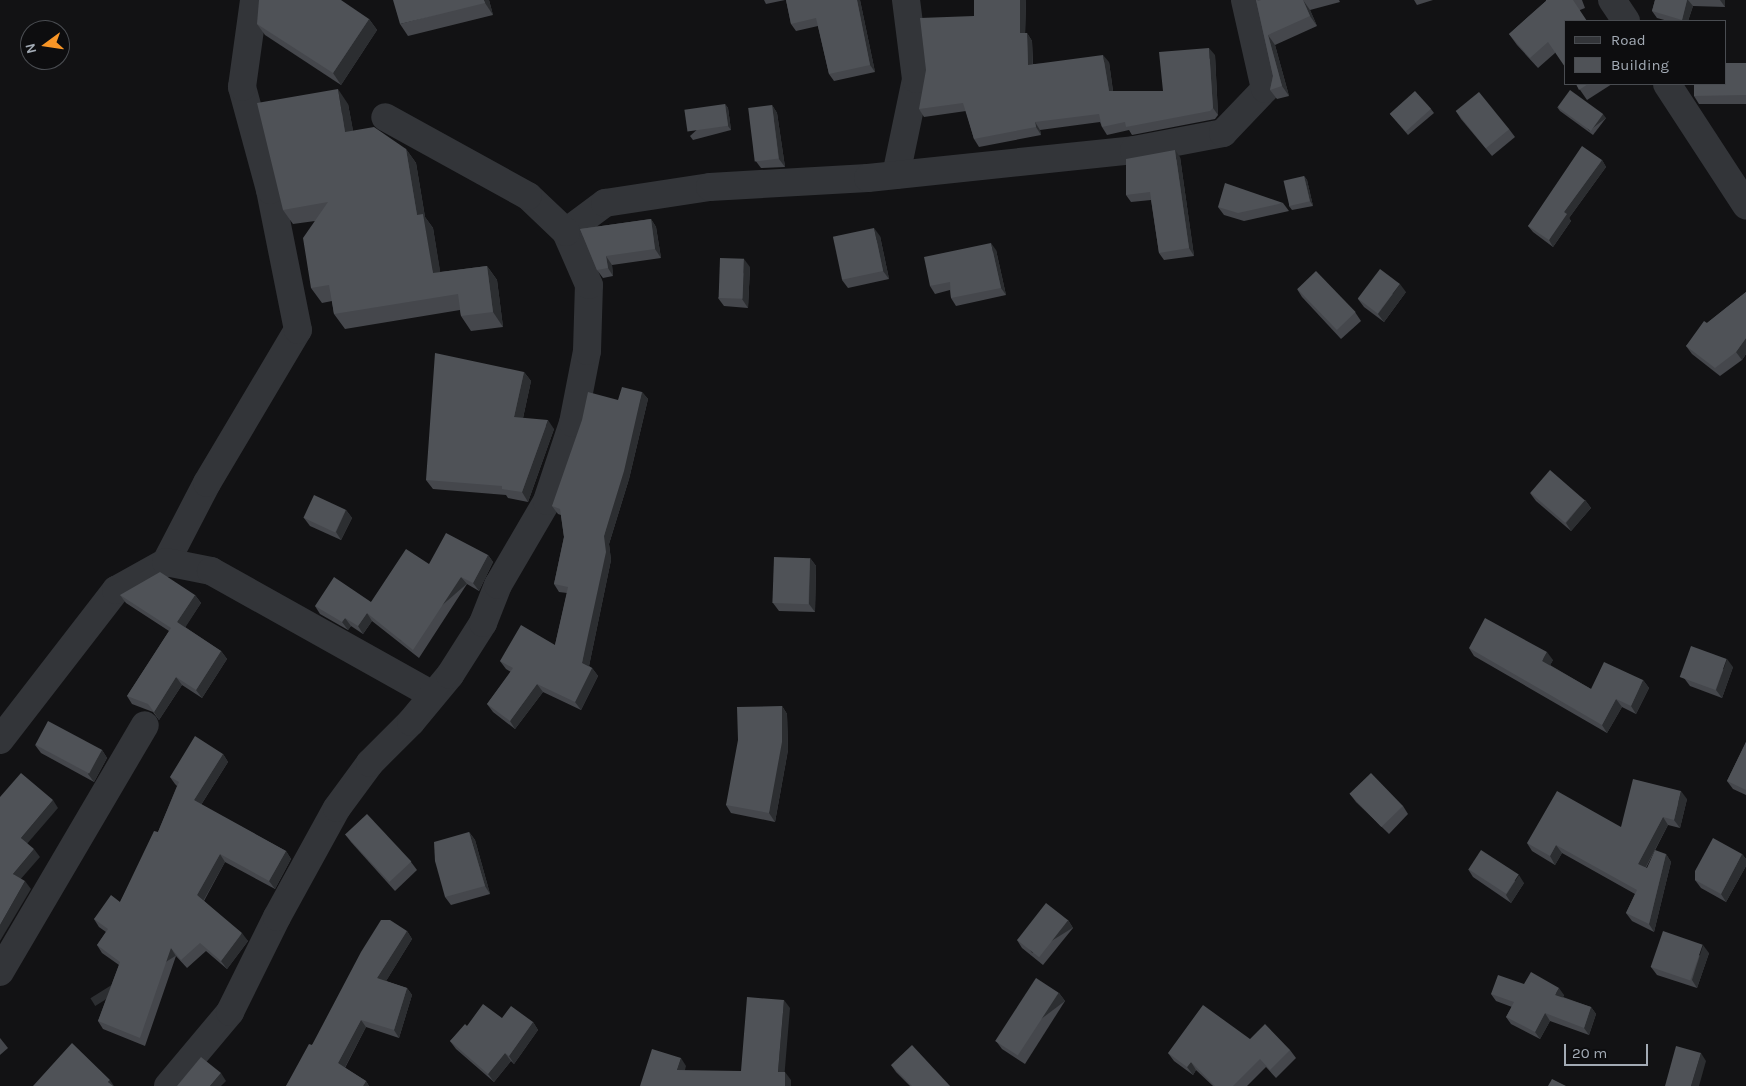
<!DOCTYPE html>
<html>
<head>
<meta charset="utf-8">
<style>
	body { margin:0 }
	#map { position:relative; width:1746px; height:1086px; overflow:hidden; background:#121214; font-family:Karla,sans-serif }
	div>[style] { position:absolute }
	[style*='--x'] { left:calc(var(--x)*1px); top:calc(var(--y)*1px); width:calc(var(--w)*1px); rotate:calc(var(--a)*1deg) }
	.minor>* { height:28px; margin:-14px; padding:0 14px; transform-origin:14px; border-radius:14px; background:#333539 }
	.wall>* { inset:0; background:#45474c }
	.shaded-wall>* { inset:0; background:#2c2e31; transform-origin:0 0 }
	.building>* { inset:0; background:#4f5257; transform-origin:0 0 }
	span { translate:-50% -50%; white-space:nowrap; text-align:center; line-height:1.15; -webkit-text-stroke:4.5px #0d0d0f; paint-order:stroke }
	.legend { position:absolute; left:1564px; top:20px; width:162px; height:65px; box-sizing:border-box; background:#0d0d0f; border:1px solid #494c51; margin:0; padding:6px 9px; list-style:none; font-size:15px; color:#a3abb5 }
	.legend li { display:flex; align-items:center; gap:10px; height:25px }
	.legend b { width:25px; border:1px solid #494c51 }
	.north { position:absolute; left:20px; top:20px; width:50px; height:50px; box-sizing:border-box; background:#0d0d0f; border:1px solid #494c51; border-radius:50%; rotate:256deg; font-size:14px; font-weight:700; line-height:20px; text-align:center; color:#a3abb5 }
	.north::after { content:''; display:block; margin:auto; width:18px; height:22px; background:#f89526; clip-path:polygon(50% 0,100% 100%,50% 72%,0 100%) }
	.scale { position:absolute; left:1564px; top:1044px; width:84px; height:22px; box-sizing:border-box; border:2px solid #a3abb5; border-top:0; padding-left:6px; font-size:15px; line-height:18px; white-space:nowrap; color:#a3abb5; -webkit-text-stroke:4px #0d0d0f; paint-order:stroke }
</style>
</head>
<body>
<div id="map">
	<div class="minor">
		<i style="--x:1612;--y:0;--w:25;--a:56"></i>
		<i style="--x:1667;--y:84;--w:145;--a:56.9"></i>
		<i style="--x:896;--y:175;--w:98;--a:-78.2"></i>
		<i style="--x:916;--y:79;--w:80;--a:-97.2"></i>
		<i style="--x:566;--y:232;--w:49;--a:-36.6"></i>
		<i style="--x:605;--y:203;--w:106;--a:-8.7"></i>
		<i style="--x:710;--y:187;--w:158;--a:-3.3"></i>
		<i style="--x:868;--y:178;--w:267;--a:-6"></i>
		<i style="--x:1134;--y:150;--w:91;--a:-10.8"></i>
		<i style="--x:1223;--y:133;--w:61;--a:-46.3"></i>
		<i style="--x:1265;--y:89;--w:91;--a:-102.7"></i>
		<i style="--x:166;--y:562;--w:89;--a:-62.6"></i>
		<i style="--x:207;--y:483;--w:178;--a:-59.3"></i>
		<i style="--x:298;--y:330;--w:143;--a:-101.3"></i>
		<i style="--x:270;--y:190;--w:107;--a:-105.2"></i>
		<i style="--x:242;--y:87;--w:88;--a:-82.1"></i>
		<i style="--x:0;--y:740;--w:190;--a:-52.3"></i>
		<i style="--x:116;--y:590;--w:57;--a:-29.2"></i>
		<i style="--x:166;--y:562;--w:46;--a:11.3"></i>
		<i style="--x:211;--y:571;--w:254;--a:29.2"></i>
		<i style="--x:0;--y:972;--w:286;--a:-59.6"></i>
		<i style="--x:168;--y:1086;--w:97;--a:-50"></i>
		<i style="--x:230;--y:1012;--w:106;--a:-63.7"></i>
		<i style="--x:277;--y:917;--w:124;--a:-61.2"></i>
		<i style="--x:337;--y:808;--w:56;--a:-53.7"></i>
		<i style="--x:370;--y:763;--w:58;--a:-45"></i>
		<i style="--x:411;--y:722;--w:61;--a:-50.3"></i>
		<i style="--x:450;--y:675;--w:62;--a:-57.6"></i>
		<i style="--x:483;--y:623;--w:41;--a:-68.5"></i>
		<i style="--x:498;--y:585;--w:97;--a:-59.7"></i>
		<i style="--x:547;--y:501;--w:82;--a:-71.6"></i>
		<i style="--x:573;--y:423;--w:73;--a:-79"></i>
		<i style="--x:587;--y:351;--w:66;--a:-88.3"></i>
		<i style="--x:589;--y:285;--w:58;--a:-113.5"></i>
		<i style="--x:566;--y:232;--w:52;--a:-136.5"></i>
		<i style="--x:528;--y:196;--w:163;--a:-151.1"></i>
	</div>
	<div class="wall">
		<i style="clip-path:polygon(489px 0,493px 15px,408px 36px,400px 24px)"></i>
		<i style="clip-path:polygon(764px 0,785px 0,766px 4px)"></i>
		<i style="clip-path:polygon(786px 0,860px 0,875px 72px,834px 81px,829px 74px,818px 26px,796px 31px,791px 24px)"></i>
		<i style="clip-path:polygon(974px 0,1026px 0,1025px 33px,1027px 33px,1032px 41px,1033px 64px,1109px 62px,1113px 91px,1163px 91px,1215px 55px,1218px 115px,1215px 119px,1132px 135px,1129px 130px,1107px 135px,1102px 127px,1100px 122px,1040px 130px,1041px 135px,979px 147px,974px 139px,966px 111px,924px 117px,919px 109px,974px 16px)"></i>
		<i style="clip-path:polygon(1256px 0,1339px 0,1340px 2px,1310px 10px,1317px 26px,1275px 45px,1289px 96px,1277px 99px,1270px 90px,1273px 76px)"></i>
		<i style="clip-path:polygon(1414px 0,1433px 0,1417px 5px)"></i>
		<i style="clip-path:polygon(1546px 0,1582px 0,1585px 8px,1580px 10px,1555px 53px,1538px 68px,1517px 45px,1509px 34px,1546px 1px)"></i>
		<i style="clip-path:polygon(1655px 0,1725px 0,1725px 7px,1693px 6px,1688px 21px,1668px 21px,1657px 18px,1652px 11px)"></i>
		<i style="clip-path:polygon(369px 19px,377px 30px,341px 85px,265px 35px,257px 24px)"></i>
		<i style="clip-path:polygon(1746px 63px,1746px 104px,1699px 104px,1694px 96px)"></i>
		<i style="clip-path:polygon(1576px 84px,1612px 84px,1587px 100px)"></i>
		<i style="clip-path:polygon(348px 104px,353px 131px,406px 149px,416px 163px,425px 217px,433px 228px,440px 272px,487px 266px,497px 280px,503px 327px,471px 331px,461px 316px,460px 310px,345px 329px,334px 314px,332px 301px,322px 303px,311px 288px,315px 221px,293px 224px,283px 210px)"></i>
		<i style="clip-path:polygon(725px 104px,728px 108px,731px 130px,693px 140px,690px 136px)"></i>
		<i style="clip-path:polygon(772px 105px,777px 113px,785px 167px,761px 168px,755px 160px)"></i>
		<i style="clip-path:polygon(1557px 107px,1606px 118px,1593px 135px,1560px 111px)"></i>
		<i style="clip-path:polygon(1431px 109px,1434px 113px,1408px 135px,1390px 114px)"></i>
		<i style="clip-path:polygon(1456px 111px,1509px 129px,1515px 137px,1492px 156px,1461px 119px)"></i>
		<i style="clip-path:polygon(1180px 157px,1194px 256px,1164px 260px,1159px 253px,1151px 200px,1131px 202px,1126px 195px)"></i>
		<i style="clip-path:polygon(1602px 160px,1606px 167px,1569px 218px,1571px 221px,1553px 247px,1533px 232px,1528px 226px)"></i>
		<i style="clip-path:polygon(1304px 176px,1307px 180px,1313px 206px,1292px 210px,1289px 206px)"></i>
		<i style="clip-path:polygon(1283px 203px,1289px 211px,1244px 221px,1224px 215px,1218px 207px)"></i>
		<i style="clip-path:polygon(651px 219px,656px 227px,661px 258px,612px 265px,613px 276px,603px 278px,597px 270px,580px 229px)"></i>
		<i style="clip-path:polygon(880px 236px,889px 279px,848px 288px,842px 280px)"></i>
		<i style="clip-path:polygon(996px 250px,1006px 295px,956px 306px,951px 298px,950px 290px,935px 294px,930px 286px)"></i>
		<i style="clip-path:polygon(750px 267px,748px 308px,724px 306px,718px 298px)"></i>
		<i style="clip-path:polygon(1297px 289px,1355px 312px,1361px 321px,1341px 339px,1302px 297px)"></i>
		<i style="clip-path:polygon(1406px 292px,1384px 322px,1364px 307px,1358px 299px)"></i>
		<i style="clip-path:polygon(1746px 292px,1746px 354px,1742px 360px,1720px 376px,1692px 354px,1686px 346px,1707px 323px)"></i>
		<i style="clip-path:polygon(524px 372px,531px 381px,523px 418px,554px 429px,528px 502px,508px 498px,506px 495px,433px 489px,426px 480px)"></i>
		<i style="clip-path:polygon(642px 392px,648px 399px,629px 479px,609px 544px,611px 560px,589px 666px,592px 668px,598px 676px,581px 710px,543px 692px,515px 729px,493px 712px,487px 704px,511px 672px,506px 669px,500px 661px,555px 645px,567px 593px,559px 592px,554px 584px,564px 537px,561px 515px,558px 514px,552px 506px,618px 400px)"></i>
		<i style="clip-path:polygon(1530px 493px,1585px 500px,1591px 508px,1571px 531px,1536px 501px)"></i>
		<i style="clip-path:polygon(346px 510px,352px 518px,341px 540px,310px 526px,304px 518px)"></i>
		<i style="clip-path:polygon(488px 555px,493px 562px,479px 591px,467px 584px,419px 658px,372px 621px,363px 634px,351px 626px,348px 630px,320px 614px,315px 606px,371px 602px,429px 564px)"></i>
		<i style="clip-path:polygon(810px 558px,816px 566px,815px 612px,779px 611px,773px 603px)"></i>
		<i style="clip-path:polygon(120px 595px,195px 595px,201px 603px,185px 627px,221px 651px,227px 659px,202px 698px,182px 685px,159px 720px,153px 712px,132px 704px,127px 696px,169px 631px,126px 603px)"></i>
		<i style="clip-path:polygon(1469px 648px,1553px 660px,1550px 665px,1591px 689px,1643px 680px,1649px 688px,1636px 714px,1622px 707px,1607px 733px,1474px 656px)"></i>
		<i style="clip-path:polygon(1733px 667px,1722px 698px,1690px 686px,1684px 678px)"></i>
		<i style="clip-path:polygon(782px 706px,787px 714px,788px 750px,775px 822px,731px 813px,726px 805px)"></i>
		<i style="clip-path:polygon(1746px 742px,1746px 795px,1733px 789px,1727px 781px)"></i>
		<i style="clip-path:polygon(35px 745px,102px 750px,107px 758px,94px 782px,41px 753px)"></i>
		<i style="clip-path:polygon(223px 754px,228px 762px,201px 805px,286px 851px,291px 859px,275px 889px,225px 862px,204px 901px,248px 941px,227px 969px,206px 951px,187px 968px,176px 956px,145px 1046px,103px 1029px,98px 1021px,119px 965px,102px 953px,97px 945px,106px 932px,99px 927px,94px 919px,120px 902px,158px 832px,177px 786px,175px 784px,170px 777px)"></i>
		<i style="clip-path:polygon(1350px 794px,1403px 806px,1408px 814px,1389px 834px,1356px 802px)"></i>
		<i style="clip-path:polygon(1687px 799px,1680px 828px,1668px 825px,1646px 868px,1647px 868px,1666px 854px,1671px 862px,1654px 932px,1632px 921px,1626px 913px,1635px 894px,1562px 853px,1555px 865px,1532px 851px,1527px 843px,1621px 827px)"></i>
		<i style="clip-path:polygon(469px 832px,475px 840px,490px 894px,451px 905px,445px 897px)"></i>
		<i style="clip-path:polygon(345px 834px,411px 862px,417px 870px,395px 891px,351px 842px)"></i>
		<i style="clip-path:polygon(1742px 854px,1746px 859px,1746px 866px,1726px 902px,1701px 888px,1695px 880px)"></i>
		<i style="clip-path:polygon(1468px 869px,1524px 883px,1511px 903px,1473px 877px)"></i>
		<i style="clip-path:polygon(1068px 920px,1073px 928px,1043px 965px,1022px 948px,1017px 940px)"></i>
		<i style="clip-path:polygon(407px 931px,412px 939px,386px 981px,407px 988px,412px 995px,399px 1038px,366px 1027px,345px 1068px,366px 1081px,369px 1086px,286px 1086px,312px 1045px)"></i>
		<i style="clip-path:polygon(1709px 953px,1697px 988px,1657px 975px,1651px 967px)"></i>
		<i style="clip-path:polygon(1524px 984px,1564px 995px,1563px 997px,1591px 1007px,1596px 1014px,1589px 1035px,1550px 1021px,1540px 1039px,1511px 1024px,1506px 1017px,1512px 1007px,1496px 1001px,1491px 994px)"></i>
		<i style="clip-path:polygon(1059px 993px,1065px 1001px,1025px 1064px,1002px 1049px,996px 1041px)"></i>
		<i style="clip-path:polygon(502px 1018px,533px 1022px,538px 1030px,514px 1064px,511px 1061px,494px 1082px,456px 1049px,450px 1041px,467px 1026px)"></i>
		<i style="clip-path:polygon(0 1038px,8px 1048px,0 1055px)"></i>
		<i style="clip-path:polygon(1250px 1039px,1290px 1050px,1296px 1058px,1276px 1078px,1266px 1067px,1247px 1086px,1213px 1086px,1196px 1070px,1193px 1075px,1174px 1061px,1168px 1053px)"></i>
		<i style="clip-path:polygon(891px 1065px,950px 1086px,910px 1086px,896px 1072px)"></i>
	</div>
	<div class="shaded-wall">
		<i style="clip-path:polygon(484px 0,489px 0,493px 15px,485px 3px)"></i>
		<i style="clip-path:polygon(857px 0,860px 0,875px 72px,870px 65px)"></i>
		<i style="clip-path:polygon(1020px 0,1026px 0,1025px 41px,1020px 33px)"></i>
		<i style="clip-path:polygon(1303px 0,1310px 10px,1317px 26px,1310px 16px)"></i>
		<i style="clip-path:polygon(1687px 0,1688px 0,1693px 6px,1688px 21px,1683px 21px,1682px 20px)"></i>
		<i style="clip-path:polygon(1720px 0,1725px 0,1725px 7px)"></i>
		<i style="clip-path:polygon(369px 19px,377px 30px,341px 85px,333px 73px)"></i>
		<i style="clip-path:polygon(1027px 33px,1032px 41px,1033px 72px,1028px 65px)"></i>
		<i style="clip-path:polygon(1268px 35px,1275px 45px,1289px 96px,1282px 86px)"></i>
		<i style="clip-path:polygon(1209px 48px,1215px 55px,1218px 115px,1213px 108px)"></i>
		<i style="clip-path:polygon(1103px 55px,1109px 62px,1114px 99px,1109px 91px)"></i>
		<i style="clip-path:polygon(338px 89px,348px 104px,356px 146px,345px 132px)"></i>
		<i style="clip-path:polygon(725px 104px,728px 108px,731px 130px,728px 126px)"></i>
		<i style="clip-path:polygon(772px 105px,777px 113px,785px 167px,779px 159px)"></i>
		<i style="left:1603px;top:114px;width:5px;height:21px;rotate:53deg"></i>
		<i style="clip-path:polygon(1035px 122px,1040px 130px,1041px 135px,1036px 127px)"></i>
		<i style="clip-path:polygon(406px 149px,416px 163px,425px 217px,433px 228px,443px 288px,433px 273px,417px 215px)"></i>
		<i style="clip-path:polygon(1175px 150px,1180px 157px,1194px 256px,1189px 248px)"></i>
		<i style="clip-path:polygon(1602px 160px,1606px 167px,1569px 218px,1571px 221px,1553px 247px,1549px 240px,1564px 212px)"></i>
		<i style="clip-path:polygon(1304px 176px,1307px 180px,1313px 206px,1310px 201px)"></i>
		<i style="clip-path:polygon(651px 219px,656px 227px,661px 258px,655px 249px)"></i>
		<i style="clip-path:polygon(874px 228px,880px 236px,889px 279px,883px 271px)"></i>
		<i style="clip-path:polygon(991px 243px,996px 250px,1006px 295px,1001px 288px)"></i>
		<i style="clip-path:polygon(606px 256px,612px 265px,613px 276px,608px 268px)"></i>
		<i style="clip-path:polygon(744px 259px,750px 267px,748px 308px,742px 299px)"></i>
		<i style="clip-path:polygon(487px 266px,497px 280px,503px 327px,493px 312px)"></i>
		<i style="clip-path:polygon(1400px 284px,1406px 292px,1384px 322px,1378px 314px)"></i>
		<i style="clip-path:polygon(1746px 338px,1746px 354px,1742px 360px,1736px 352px)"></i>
		<i style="clip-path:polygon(524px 372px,531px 381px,521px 427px,514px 417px)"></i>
		<i style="clip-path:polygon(642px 392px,648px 399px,629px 479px,609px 544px,611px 560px,588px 671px,582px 663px,604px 536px)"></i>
		<i style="clip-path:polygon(548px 420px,554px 429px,528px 502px,522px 492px)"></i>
		<i style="clip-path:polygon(1585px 500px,1591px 508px,1571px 531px,1566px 523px)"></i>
		<i style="clip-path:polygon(346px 510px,352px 518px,341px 540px,336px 532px)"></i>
		<i style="clip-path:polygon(488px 555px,493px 562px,479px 591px,473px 583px)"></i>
		<i style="clip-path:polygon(810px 558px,816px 566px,815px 612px,809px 604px)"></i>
		<i style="left:461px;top:577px;width:9px;height:87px;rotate:49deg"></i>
		<i style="clip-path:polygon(195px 595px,201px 603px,183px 631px,177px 622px)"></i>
		<i style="clip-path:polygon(367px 613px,372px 621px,363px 634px,358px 626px)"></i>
		<i style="clip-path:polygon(345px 618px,351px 626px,348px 630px,342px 622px)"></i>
		<i style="clip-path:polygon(221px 651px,227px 659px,202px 698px,196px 690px)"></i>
		<i style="clip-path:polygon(1547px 652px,1553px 660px,1548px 669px,1542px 661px)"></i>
		<i style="clip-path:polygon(1727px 659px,1733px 667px,1722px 698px,1716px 690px)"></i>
		<i style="clip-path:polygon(592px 668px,598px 676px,581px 710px,575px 702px)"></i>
		<i style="clip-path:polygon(176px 677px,182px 685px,159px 720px,154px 712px)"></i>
		<i style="clip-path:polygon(1643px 680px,1649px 688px,1636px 714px,1631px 706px)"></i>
		<i style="clip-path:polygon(537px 684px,543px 692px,515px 729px,510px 721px)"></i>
		<i style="clip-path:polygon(1616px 699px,1622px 707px,1607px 733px,1602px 725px)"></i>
		<i style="clip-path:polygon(782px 706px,787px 714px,788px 750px,775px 822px,769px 813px)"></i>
		<i style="clip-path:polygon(102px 750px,107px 758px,94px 782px,88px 774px)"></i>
		<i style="clip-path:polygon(223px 754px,228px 762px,199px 808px,194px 800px)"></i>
		<i style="clip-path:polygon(1681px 791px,1687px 799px,1680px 828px,1674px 820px)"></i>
		<i style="clip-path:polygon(53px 800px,58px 808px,26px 845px,21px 838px)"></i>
		<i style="clip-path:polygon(1663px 817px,1668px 825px,1643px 872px,1638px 864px)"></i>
		<i style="clip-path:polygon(469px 832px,475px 840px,490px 894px,485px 886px)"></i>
		<i style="clip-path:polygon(1556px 845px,1562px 853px,1555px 865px,1550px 856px)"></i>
		<i style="clip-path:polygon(34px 849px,40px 857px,19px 881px,13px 874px)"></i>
		<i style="clip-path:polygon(286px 851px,291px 859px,275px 889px,269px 881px)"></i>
		<i style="clip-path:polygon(220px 854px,225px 862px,202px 903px,197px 895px)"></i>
		<i style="clip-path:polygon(1666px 854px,1671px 862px,1654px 932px,1649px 924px)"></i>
		<i style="clip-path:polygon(1742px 854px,1746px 859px,1746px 866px,1726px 902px,1721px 894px)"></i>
		<i style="clip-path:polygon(1519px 875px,1524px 883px,1511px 903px,1506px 895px)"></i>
		<i style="clip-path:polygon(25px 881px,31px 889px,0 941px,0 925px)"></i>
		<i style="left:1068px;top:920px;width:9px;height:48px;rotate:58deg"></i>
		<i style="clip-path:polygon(407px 931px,412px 939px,383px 986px,377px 978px)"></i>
		<i style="clip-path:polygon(242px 933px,248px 941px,227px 969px,221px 961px)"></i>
		<i style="clip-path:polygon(1703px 945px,1709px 953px,1697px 988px,1692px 980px)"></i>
		<i style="left:171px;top:948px;width:9px;height:95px;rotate:58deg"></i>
		<i style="clip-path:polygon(407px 988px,412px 995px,399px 1038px,394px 1030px)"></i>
		<i style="clip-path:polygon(1559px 988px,1564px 995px,1560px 1002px,1555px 995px)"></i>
		<i style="left:1059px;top:993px;width:10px;height:75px;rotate:53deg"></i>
		<i style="clip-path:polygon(784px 1000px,790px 1008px,784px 1080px,778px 1072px)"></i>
		<i style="clip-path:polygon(1591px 1007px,1596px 1014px,1589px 1035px,1584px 1028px)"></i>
		<i style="clip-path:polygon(1545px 1013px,1550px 1021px,1540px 1039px,1535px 1032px)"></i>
		<i style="clip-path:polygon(361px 1020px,366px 1027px,343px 1071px,338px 1063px)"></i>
		<i style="clip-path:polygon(533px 1022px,538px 1030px,514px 1064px,509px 1056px)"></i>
		<i style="clip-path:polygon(505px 1053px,511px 1061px,494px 1082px,488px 1074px)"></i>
		<i style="clip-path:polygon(1701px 1053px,1706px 1061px,1699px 1086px,1691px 1086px)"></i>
		<i style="clip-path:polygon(681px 1058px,686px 1066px,683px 1078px,677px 1070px)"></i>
		<i style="clip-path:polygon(1191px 1062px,1196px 1070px,1193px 1075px,1187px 1067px)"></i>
		<i style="clip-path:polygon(785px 1072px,791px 1080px,791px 1086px,785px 1086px)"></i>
		<i style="clip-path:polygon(221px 1073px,226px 1081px,221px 1086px,210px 1086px)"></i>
		<i style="clip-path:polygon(110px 1080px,114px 1086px,111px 1086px,108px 1082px)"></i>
		<i style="clip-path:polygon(366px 1081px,369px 1086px,363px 1086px)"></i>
	</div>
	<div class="building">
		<i style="clip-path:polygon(259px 0,341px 0,369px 19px,333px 73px,257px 24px)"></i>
		<i style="clip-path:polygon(393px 0,484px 0,485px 3px,400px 24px)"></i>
		<i style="clip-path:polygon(786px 0,857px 0,870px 65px,829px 74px,816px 18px,791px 24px)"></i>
		<i style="clip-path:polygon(974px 0,1020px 0,1020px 33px,1027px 33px,1028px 65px,1103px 55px,1109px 91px,1163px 91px,1159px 52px,1209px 48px,1213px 108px,1210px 111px,1126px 127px,1125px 122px,1102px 127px,1099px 114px,1035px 122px,1036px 127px,974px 139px,963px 103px,919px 109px,926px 70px,920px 18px,974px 16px)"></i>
		<i style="clip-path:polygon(1256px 0,1257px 0,1258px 1px,1261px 0,1304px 0,1303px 0,1310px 16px,1268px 35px,1282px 86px,1270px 90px,1273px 76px)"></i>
		<i style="clip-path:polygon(1546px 0,1573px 0,1587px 21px,1565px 21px,1565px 67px,1548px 42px,1530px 58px,1509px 34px,1546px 1px)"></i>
		<i style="clip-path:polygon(1655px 0,1687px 0,1682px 20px,1652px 11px)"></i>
		<i style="clip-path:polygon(1725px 63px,1746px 63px,1746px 95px,1694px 96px,1694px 84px,1725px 84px)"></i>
		<i style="clip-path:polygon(1576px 84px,1588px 84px,1579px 90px)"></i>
		<i style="clip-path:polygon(338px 89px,345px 132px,374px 127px,406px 149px,417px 215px,423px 214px,433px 273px,487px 266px,493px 312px,461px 316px,458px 294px,334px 314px,329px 285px,311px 288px,303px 238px,328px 202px,283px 210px,257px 103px)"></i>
		<i style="left:1570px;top:90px;width:41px;height:21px;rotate:36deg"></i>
		<i style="left:1415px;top:91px;width:24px;height:34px;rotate:48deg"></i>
		<i style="left:1479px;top:92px;width:48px;height:30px;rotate:51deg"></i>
		<i style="left:725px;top:104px;width:22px;height:41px;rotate:82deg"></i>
		<i style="left:772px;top:105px;width:54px;height:24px;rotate:83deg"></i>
		<i style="clip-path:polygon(1582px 146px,1602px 160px,1564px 212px,1567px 214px,1549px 240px,1528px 226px)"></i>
		<i style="clip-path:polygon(1175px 150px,1189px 248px,1159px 253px,1150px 192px,1126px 195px,1126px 159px)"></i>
		<i style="left:1304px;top:176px;width:26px;height:21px;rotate:77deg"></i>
		<i style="clip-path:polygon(1225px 183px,1283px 203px,1238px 213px,1218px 207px)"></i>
		<i style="clip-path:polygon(651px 219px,655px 249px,606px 256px,608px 268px,597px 270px,580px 229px)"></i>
		<i style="left:874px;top:228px;width:44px;height:42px;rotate:78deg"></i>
		<i style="clip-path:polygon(991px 243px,1001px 288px,951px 298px,950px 282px,930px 286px,924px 257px)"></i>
		<i style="left:720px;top:258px;width:24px;height:40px;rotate:2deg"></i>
		<i style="left:1380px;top:269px;width:25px;height:37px;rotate:37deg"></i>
		<i style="left:1316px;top:271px;width:57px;height:26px;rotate:46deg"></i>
		<i style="clip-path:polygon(1746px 292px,1746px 338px,1736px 352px,1715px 368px,1686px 346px,1704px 321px,1707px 323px)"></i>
		<i style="clip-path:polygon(435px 353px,524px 372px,514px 417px,548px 420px,522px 492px,502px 489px,502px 486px,426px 480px)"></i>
		<i style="clip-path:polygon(622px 387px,642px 392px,624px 471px,604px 536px,606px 552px,582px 663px,592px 668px,575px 702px,537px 684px,510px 721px,487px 704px,513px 668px,500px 661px,521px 625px,555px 645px,568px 587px,554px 584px,564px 537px,560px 509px,552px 506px,582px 420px,588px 392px,618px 400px)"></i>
		<i style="left:1550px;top:470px;width:46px;height:30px;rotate:41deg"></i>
		<i style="left:314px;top:495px;width:35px;height:25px;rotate:25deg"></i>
		<i style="clip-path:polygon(446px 533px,488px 555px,473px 583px,461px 577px,413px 650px,367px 613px,358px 626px,345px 618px,342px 622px,315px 606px,334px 577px,371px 602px,406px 549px,429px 564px)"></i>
		<i style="left:774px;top:557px;width:36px;height:46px;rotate:2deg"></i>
		<i style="clip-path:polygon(160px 572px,195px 595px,177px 622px,221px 651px,196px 690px,176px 677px,154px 712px,148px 704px,127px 696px,171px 628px,120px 595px)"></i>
		<i style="clip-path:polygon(1485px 618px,1547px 652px,1542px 661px,1591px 689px,1604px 662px,1643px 680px,1631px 706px,1616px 699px,1602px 725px,1469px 648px)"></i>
		<i style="left:1691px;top:646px;width:38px;height:33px;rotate:20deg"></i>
		<i style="clip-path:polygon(782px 706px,782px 742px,769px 813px,726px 805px,738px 740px,737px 707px)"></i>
		<i style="left:48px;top:721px;width:61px;height:27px;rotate:28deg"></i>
		<i style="clip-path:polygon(195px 736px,223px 754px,194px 800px,286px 851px,269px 881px,220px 854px,197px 895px,242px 933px,221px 961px,200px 943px,181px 960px,171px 948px,140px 1038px,98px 1021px,120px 962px,97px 945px,108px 929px,94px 919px,111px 895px,120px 902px,154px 831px,158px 832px,179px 782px,170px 777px)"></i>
		<i style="clip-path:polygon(1746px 742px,1746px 790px,1727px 781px)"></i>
		<i style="clip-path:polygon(21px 773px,53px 800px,21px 838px,34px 849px,13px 874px,25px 881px,0 925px,0 797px)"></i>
		<i style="left:1371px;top:773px;width:46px;height:30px;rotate:46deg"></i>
		<i style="clip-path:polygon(1633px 779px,1681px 791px,1674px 820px,1663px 817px,1638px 864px,1647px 868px,1655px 850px,1666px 854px,1649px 924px,1626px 913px,1637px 890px,1556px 845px,1550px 856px,1527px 843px,1557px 791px,1621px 827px)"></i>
		<i style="left:367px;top:814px;width:65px;height:30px;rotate:47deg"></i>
		<i style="clip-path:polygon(469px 832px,485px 886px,445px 897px,435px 861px,434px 842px)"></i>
		<i style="clip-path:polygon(1713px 838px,1742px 854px,1721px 894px,1695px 880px,1695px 871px)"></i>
		<i style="left:1481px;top:850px;width:45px;height:23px;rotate:33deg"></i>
		<i style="left:1046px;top:903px;width:28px;height:47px;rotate:38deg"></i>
		<i style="clip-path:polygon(381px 920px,390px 920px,407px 931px,377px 978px,407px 988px,394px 1030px,361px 1020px,338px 1063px,366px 1081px,363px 1086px,286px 1086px,309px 1044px,312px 1045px,361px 952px)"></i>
		<i style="left:1663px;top:931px;width:42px;height:38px;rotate:19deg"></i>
		<i style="clip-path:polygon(1531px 972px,1559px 988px,1555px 995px,1591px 1007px,1584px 1028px,1545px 1013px,1535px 1032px,1506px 1017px,1514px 1002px,1491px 994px,1498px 975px,1524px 984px)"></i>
		<i style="left:1036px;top:978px;width:27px;height:75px;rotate:33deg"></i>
		<i style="clip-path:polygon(747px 997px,784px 1000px,778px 1072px,785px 1072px,785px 1086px,640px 1086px,652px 1049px,681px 1058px,677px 1070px,741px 1071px)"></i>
		<i style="clip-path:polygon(483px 1004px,502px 1018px,511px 1006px,533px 1022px,509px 1056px,505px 1053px,488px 1074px,450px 1041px,465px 1024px,467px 1026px)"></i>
		<i style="clip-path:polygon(1203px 1005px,1250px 1039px,1265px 1024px,1290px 1050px,1270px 1070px,1260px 1059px,1233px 1086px,1215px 1086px,1191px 1062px,1187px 1067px,1168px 1053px)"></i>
		<i style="clip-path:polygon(72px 1043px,110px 1080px,108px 1082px,113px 1086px,33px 1086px)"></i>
		<i style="clip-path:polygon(912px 1045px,950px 1086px,912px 1086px,891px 1065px)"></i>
		<i style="clip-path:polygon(1676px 1046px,1701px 1053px,1691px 1086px,1665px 1086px)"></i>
		<i style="clip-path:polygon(201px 1057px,221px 1073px,210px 1086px,177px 1086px)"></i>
		<i style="clip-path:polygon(1552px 1079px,1566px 1086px,1548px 1086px)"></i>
	</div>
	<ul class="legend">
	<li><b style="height:6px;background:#333539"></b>Road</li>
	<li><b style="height:14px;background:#4f5257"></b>Building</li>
	</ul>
	<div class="north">N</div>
	<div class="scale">20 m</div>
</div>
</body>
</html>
